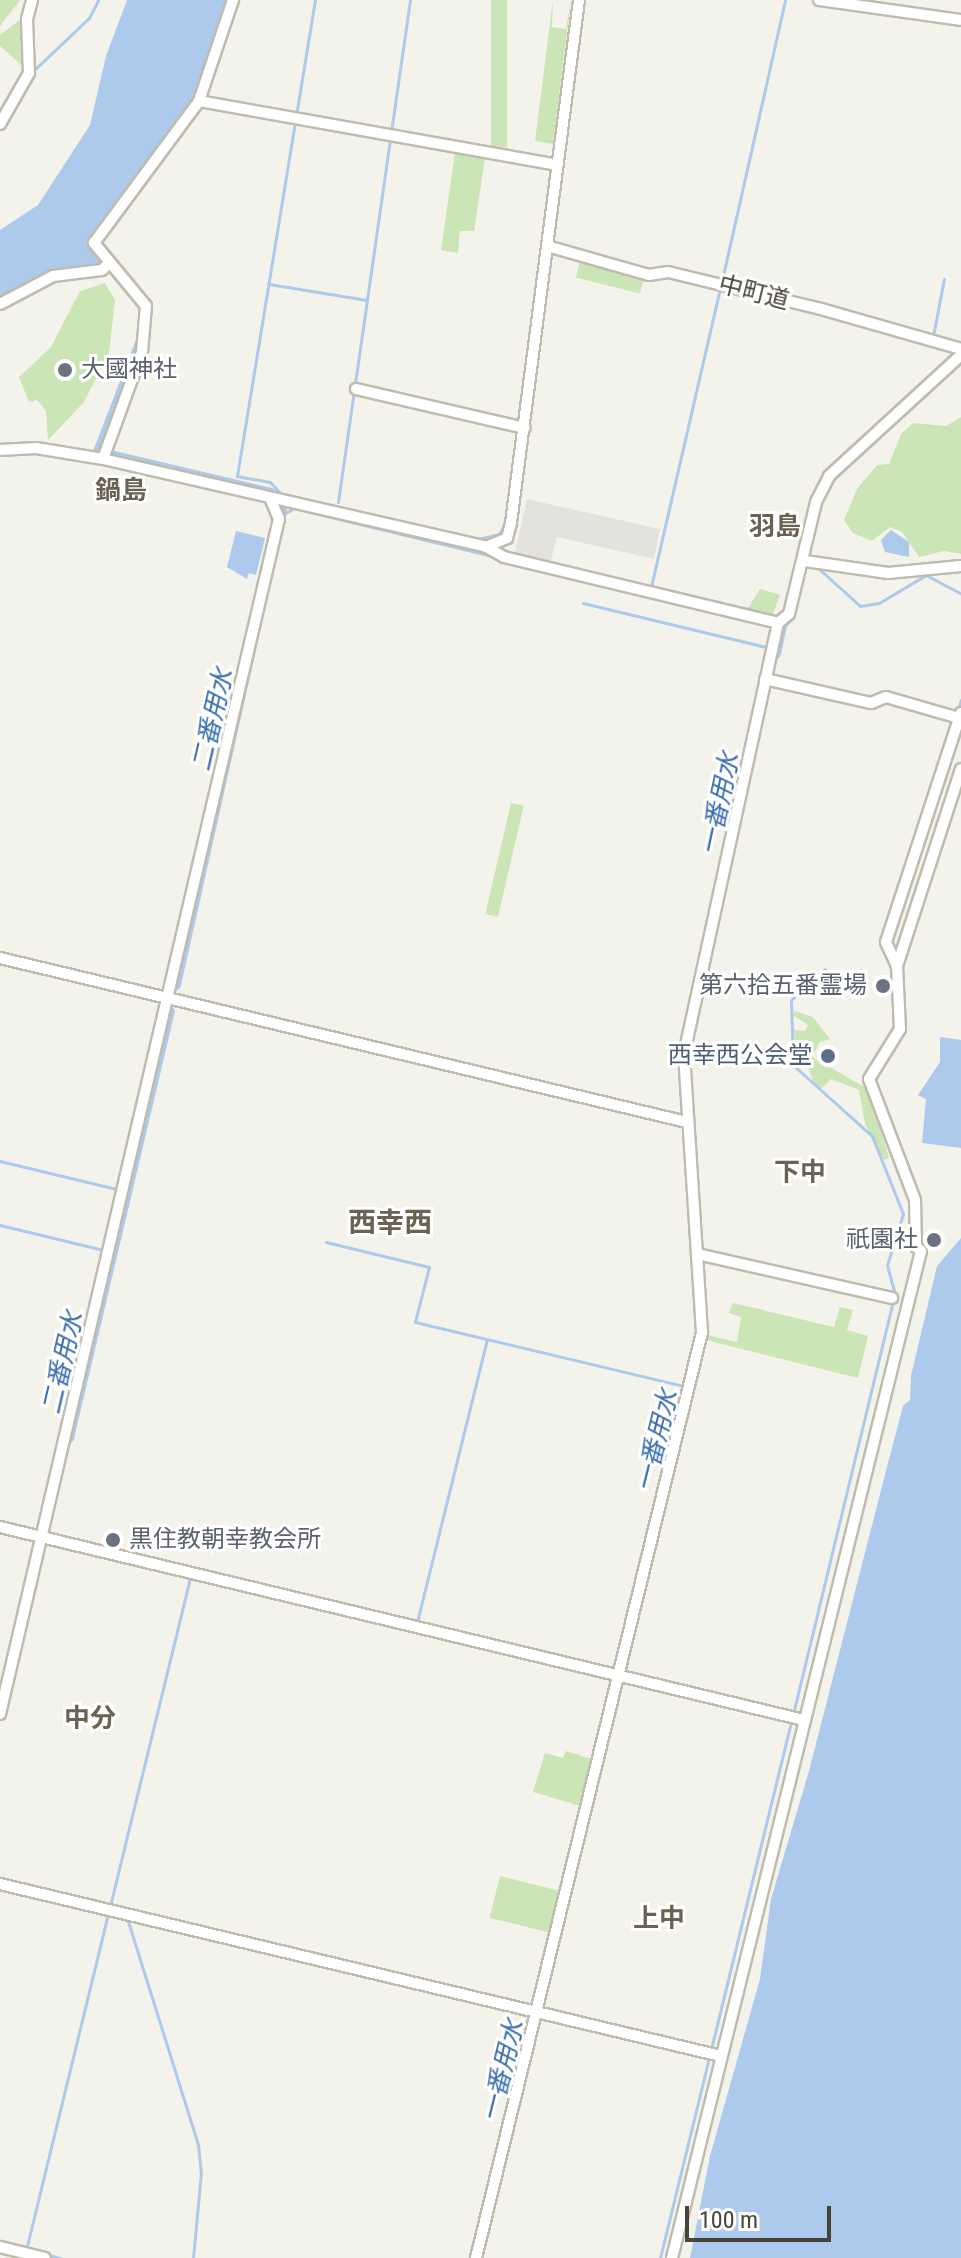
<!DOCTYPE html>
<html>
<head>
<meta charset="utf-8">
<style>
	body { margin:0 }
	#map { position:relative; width:961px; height:2258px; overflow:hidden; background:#f4f3eb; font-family:"Roboto Condensed","Noto Sans JP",sans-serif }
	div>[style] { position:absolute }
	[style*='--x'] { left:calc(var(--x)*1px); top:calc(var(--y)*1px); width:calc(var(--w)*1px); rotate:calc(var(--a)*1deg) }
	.industrial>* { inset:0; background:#e4e2dc }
	.green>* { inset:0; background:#cbe5b7; transform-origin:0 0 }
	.water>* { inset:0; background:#adcaec }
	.stream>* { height:3px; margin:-1.5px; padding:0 1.5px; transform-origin:1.5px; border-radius:1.5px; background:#adcaec }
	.canal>* { height:10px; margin:-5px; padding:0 5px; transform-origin:5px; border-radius:5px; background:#adcaec }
	.roads { filter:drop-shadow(2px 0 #bfbcae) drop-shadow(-2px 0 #bfbcae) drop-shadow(0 2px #bfbcae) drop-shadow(0 -2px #bfbcae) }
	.minor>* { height:10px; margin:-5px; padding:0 5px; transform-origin:5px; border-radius:5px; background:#fff }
	.dots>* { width:22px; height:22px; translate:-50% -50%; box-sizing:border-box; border:4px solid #fff; border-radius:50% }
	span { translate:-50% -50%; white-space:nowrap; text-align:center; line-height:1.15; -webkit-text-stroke:6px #fff; paint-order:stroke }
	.street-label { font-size:24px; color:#484439 }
	.worship-label { font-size:24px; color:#5b616d }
	.left { translate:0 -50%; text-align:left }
	.right { translate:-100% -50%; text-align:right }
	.service-label { font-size:24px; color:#4e5e75 }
	.neighbourhood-label { font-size:26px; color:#6a6351; font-weight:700 }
	.water-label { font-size:26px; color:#3a6ead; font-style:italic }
	.quarter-label { font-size:28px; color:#6a6351; font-weight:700 }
	.scale { position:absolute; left:685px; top:2206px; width:146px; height:36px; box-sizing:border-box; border:4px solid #484439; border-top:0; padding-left:10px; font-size:24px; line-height:28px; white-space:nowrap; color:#484439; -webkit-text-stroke:6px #fff; paint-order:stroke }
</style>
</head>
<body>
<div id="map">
	<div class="industrial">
		<i style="clip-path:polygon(527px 499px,660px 529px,654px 559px,557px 537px,550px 564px,514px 556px)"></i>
	</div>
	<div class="green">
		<i style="clip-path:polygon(0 0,20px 0,0 26px)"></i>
		<i style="left:491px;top:0;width:16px;height:147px"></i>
		<i style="clip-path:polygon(553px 0,552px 27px,566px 29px,571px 0,553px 144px,535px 141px)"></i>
		<i style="clip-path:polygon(21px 19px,24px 21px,26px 69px,0 46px,0 35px)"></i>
		<i style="clip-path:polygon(455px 152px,485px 158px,474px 231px,460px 231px,458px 253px,441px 250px)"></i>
		<i style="left:580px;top:261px;width:66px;height:17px;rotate:14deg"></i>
		<i style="clip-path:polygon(105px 283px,115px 300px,109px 353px,84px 402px,48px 440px,46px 411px,37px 400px,29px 402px,19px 377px,51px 347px,80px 291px)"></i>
		<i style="clip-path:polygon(961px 417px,961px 554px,944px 551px,919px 557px,902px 532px,890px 527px,872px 541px,853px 533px,844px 520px,857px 489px,877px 465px,889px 464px,901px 434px,913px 423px,946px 426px)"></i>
		<i style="clip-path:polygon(760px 589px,780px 595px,773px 614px,748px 608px)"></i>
		<i style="left:511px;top:803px;width:13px;height:114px;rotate:13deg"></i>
		<i style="clip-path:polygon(795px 1011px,813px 1017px,830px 1039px,820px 1042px,812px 1057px,868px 1089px,889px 1158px,884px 1160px,865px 1124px,859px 1090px,831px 1079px,822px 1088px,814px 1085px,808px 1067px,795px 1063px,804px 1050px,795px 1046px,794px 1030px,805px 1031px,808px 1025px,793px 1015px)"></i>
		<i style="clip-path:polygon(733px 1303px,834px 1327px,840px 1307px,853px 1310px,847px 1330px,868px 1336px,858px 1378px,706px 1340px,707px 1335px,737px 1342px,741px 1317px,729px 1313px)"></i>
		<i style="clip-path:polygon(566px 1751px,595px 1760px,584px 1807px,533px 1792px,545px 1753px,563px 1758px)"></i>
		<i style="left:500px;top:1876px;width:66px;height:43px;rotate:14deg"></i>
	</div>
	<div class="water">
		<i style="clip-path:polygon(127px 0,228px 0,196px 95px,90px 244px,103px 261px,100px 266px,48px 274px,0 298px,0 230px,38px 205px,90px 125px,106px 56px)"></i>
		<i style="clip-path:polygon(891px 530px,909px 542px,909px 557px,885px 552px,881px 540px)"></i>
		<i style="clip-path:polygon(236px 531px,265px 538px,256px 575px,249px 573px,247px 579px,227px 567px)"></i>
		<i style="clip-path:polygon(940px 1037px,961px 1040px,961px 1148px,922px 1143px,926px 1099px,918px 1095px,940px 1062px)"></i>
		<i style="clip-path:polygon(961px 1238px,961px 2258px,690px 2258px,710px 2156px,760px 1979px,771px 1899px,809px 1771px,888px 1463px,903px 1406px,910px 1400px,911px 1376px,937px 1266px)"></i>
	</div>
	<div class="stream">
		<i style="--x:32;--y:72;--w:79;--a:-43.5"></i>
		<i style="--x:89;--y:18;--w:20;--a:-63"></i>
		<i style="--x:540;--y:265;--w:267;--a:-82.9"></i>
		<i style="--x:722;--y:280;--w:287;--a:-77.3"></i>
		<i style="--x:269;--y:284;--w:99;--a:9.3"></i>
		<i style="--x:720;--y:288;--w:306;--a:103"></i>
		<i style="--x:651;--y:586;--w:134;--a:13.4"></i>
		<i style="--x:933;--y:336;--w:58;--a:-79.1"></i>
		<i style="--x:282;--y:495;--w:18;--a:-133"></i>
		<i style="--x:270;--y:482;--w:34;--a:-170"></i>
		<i style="--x:237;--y:476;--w:482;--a:-80.7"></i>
		<i style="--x:338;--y:502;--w:507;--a:-81.84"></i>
		<i style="--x:306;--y:511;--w:195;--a:13.6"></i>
		<i style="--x:284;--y:514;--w:12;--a:-31"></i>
		<i style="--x:478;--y:539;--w:22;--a:-13"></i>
		<i style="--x:499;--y:534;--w:14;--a:-60"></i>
		<i style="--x:818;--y:568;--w:57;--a:42.1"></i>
		<i style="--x:860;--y:606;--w:19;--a:-9"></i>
		<i style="--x:879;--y:603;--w:55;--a:-30.8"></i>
		<i style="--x:926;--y:575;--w:40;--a:28"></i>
		<i style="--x:583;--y:603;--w:192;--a:13.5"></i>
		<i style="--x:782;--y:629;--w:16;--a:-50"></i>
		<i style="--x:957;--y:712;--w:13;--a:-72"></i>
		<i style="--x:825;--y:969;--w:46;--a:137.6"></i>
		<i style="--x:791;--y:1000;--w:65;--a:88.2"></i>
		<i style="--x:793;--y:1065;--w:106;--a:41.9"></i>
		<i style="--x:872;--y:1136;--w:84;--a:68.3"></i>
		<i style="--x:903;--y:1214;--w:53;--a:107.4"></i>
		<i style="--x:887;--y:1265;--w:31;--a:75"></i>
		<i style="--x:0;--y:1161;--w:124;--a:13.5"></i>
		<i style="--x:0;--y:1225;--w:102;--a:13.6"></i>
		<i style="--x:326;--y:1242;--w:106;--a:13.6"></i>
		<i style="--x:429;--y:1267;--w:57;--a:104.3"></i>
		<i style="--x:415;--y:1322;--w:280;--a:13.4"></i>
		<i style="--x:417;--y:1622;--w:291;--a:-76.1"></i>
		<i style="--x:793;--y:1714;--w:424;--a:-76.4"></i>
		<i style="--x:110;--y:1906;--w:337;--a:-76.3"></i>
		<i style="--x:127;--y:1918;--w:238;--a:72.6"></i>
		<i style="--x:198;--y:2145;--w:27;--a:84"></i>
		<i style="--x:201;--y:2172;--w:86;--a:95.3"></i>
		<i style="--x:26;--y:2250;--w:347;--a:-76.3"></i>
		<i style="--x:45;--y:2254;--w:16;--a:15"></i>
		<i style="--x:660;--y:2258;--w:552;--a:-76.27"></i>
	</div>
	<div class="canal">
		<i style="--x:142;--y:338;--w:122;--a:111.1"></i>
		<i style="--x:98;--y:452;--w:178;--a:13.3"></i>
		<i style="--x:776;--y:654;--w:30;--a:-78"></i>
		<i style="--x:176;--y:985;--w:486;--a:-77.4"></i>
		<i style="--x:69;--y:1438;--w:438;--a:-76.7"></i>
	</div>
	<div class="roads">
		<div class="minor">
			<i style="--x:819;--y:0;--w:143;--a:8"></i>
			<i style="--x:199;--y:101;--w:364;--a:10.1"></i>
			<i style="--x:0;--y:124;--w:59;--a:-60.4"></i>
			<i style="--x:29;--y:73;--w:54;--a:-92.1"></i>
			<i style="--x:27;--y:19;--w:20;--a:-75"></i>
			<i style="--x:547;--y:246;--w:106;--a:15.9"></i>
			<i style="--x:649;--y:275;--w:19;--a:-9"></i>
			<i style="--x:668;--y:272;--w:157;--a:13.6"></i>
			<i style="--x:821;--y:309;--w:146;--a:15.9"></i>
			<i style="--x:0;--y:304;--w:60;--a:-27.8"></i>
			<i style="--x:53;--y:276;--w:49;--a:-7"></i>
			<i style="--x:102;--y:270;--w:11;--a:-45"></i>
			<i style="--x:356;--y:389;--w:173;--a:13"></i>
			<i style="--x:0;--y:450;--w:36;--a:-3"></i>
			<i style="--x:36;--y:448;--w:68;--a:9.3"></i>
			<i style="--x:103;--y:459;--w:393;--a:12.9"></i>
			<i style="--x:486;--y:547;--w:21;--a:29"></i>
			<i style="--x:504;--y:557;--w:282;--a:13.5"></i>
			<i style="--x:103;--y:459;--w:114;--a:-70"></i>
			<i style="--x:142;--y:352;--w:46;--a:-85"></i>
			<i style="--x:146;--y:306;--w:82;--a:-129.5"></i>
			<i style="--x:94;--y:243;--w:177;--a:-53.5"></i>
			<i style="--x:199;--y:101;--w:107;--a:-71.4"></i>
			<i style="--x:486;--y:547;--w:23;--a:-23"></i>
			<i style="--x:507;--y:538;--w:16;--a:-75"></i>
			<i style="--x:511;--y:523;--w:527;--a:-82.59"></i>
			<i style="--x:805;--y:561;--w:84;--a:8.2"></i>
			<i style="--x:888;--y:573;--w:73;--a:-5.5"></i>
			<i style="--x:765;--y:679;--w:109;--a:12.8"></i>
			<i style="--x:871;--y:703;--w:16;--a:-22"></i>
			<i style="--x:886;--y:697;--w:76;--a:16"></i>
			<i style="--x:0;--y:958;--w:706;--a:13.43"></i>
			<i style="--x:897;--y:966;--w:26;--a:-115"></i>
			<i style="--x:886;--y:942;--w:241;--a:-71.9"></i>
			<i style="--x:697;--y:1254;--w:200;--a:12.7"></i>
			<i style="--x:0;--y:1527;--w:827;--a:13.5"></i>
			<i style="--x:0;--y:1714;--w:1227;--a:-76.86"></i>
			<i style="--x:279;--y:519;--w:23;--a:-113"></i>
			<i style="--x:0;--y:1884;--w:741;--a:13.42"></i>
			<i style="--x:0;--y:2247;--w:46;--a:13.7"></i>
			<i style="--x:476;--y:2258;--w:953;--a:-76.28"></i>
			<i style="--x:702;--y:1332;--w:279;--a:-93.7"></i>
			<i style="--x:684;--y:1054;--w:441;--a:-77.7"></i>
			<i style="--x:778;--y:623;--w:14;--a:-39"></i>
			<i style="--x:789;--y:614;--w:115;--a:-76.4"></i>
			<i style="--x:816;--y:502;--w:29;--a:-63"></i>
			<i style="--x:829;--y:476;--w:179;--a:-42.5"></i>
			<i style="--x:672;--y:2258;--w:1037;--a:-76.11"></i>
			<i style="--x:921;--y:1251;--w:6;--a:-141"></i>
			<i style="--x:916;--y:1247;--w:47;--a:-91.2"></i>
			<i style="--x:915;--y:1200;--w:129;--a:-110.8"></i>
			<i style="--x:869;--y:1079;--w:59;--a:-58.2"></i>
			<i style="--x:900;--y:1029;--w:63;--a:-92.7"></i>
			<i style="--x:897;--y:966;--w:207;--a:-72"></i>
		</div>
	</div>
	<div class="dots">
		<i style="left:65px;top:370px;background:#6b7280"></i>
		<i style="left:883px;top:986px;background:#6b7280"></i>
		<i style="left:828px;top:1056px;background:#5c6f8a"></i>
		<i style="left:934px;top:1240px;background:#6b7280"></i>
		<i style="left:113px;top:1540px;background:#6b7280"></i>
	</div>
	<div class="street-label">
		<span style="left:754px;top:293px;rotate:14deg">中町道</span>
	</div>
	<div class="worship-label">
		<span class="left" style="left:81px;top:370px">大國神社</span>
		<span class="right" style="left:867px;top:986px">第六拾五番霊場</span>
		<span class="right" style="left:918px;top:1240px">祇園社</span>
		<span class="left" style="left:129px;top:1540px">黒住教朝幸教会所</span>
	</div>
	<div class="service-label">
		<span class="right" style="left:812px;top:1056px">西幸西公会堂</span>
	</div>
	<div class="neighbourhood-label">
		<span style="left:121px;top:491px">鍋島</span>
		<span style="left:775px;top:527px">羽島</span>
		<span style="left:800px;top:1173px">下中</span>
		<span style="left:90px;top:1719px">中分</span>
		<span style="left:659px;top:1919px">上中</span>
	</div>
	<div class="water-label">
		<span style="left:213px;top:720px;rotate:-77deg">二番用水</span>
		<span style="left:720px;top:804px;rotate:-78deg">一番用水</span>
		<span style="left:63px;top:1363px;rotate:-77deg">二番用水</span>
		<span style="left:657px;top:1441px;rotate:-76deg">一番用水</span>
		<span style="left:503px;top:2071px;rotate:-76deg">一番用水</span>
	</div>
	<div class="quarter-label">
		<span style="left:390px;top:1223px">西幸西</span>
	</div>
	<div class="scale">100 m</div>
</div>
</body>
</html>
